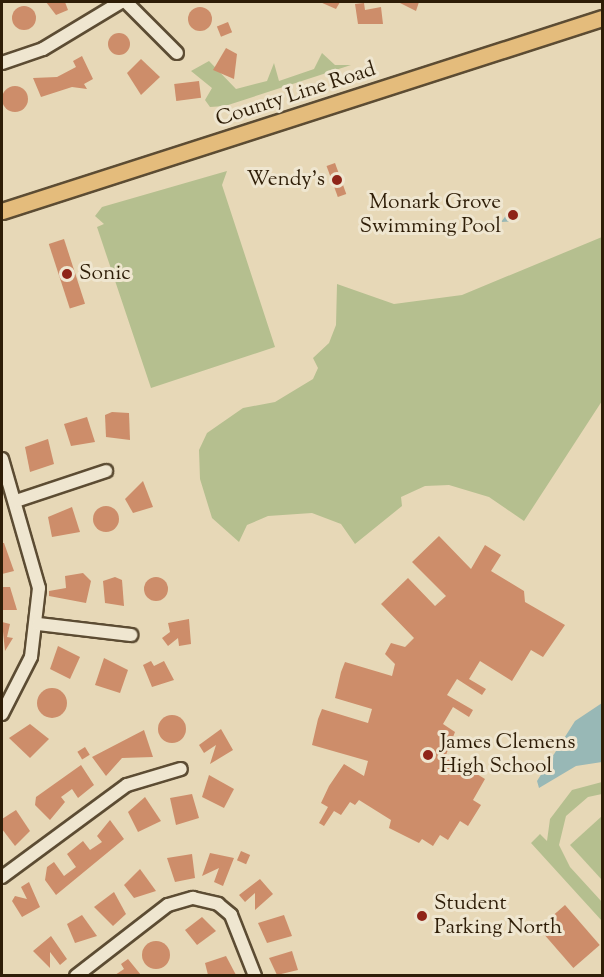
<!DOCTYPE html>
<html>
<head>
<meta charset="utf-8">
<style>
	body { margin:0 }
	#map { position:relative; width:604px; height:977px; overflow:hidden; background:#e7d8b7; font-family:"Sorts Mill Goudy",serif }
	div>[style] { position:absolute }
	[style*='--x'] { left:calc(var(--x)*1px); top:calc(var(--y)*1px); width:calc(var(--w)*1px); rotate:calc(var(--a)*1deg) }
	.green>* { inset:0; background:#b5bf8f }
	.water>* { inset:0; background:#98b8b6 }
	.building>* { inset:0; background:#cd8d6a; transform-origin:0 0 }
	.round { border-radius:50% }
	.roads { filter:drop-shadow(2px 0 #5c4c33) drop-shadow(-2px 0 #5c4c33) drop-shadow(0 2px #5c4c33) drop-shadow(0 -2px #5c4c33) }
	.minor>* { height:12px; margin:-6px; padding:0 6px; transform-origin:6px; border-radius:6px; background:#efe6d0 }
	.major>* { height:15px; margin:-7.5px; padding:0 7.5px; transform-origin:7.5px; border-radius:7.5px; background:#e4bc7c }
	.dots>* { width:16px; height:16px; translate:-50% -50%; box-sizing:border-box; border:3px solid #efe6d0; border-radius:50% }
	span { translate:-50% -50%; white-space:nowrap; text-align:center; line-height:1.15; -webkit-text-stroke:6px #efe6d0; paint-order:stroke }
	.street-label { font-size:21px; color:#2e1d07 }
	.poi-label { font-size:21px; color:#2e1d07 }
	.right { translate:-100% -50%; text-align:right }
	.left { translate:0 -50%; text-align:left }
	.frame { position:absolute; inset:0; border:3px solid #2e1d07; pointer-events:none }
</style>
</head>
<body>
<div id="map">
	<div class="green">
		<i style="clip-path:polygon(322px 53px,335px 65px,351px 65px,225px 106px,210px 107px,205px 100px,212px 88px,191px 71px,209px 61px,236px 89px,267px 81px,274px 63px,279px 81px,314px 69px)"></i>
		<i style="clip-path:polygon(227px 171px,222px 185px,275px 347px,151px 388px,97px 227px,104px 224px,95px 216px,102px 207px)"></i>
		<i style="clip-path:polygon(602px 237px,602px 401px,524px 521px,489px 497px,449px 485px,425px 486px,401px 497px,402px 506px,355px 544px,341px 524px,312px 513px,268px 516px,247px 525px,239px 542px,212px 518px,200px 479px,199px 450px,207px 433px,243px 408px,275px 402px,313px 379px,318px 368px,313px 358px,329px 343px,336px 325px,337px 284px,394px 304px,462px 295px)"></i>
		<i style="clip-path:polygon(602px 782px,602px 794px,588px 797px,566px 816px,559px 845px,570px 867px,602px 902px,602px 921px,531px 843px,540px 834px,547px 841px,550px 819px,572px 790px)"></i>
		<i style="clip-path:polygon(602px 816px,602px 880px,570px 845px)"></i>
	</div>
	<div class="water">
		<i style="clip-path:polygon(511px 209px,518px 213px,517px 221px,501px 222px)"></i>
		<i style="clip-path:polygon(602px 703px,602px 762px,576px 766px,539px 788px,537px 781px,575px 721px)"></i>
	</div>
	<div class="building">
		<i style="clip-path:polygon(46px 2px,65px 2px,68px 10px,56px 15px)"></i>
		<i style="clip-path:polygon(320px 2px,340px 2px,336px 9px)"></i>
		<i style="clip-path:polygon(398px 2px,419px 2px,416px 11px)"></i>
		<i style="clip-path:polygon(364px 3px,365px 10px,381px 7px,383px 24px,358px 24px,355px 4px)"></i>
		<i class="round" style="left:12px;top:6px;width:24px;height:24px"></i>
		<i class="round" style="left:188px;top:7px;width:24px;height:24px"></i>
		<i style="left:228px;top:22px;width:11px;height:12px;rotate:68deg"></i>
		<i class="round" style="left:108px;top:33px;width:22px;height:22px"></i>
		<i style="clip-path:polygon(226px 48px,237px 54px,234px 79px,213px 70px)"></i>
		<i style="clip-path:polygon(82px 56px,93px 79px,84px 84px,87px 89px,72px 87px,41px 97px,33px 78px,57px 77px,76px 67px,73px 61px)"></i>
		<i style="clip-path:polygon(141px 59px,160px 77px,141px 95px,127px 73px)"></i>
		<i style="left:199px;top:81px;width:17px;height:25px;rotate:83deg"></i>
		<i class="round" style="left:2px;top:86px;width:26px;height:26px"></i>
		<i style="left:335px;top:163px;width:33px;height:9px;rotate:70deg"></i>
		<i style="left:64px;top:239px;width:68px;height:16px;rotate:72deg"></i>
		<i style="clip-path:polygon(112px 412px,129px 413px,130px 440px,106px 437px,105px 415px)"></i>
		<i style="clip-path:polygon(87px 417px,95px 442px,71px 446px,64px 424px)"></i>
		<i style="clip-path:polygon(48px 439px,54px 464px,30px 472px,25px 447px)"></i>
		<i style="clip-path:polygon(143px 481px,153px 507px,133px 513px,125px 499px)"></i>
		<i class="round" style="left:93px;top:506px;width:26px;height:26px"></i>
		<i style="clip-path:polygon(72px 507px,80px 532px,52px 537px,48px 517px)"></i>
		<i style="clip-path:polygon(439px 536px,471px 569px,485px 545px,501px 555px,491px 571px,524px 591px,525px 602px,565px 625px,543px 657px,531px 650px,512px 681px,480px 661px,469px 679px,486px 689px,482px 695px,457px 679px,447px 695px,473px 710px,469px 717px,453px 707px,443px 724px,455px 732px,446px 755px,485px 779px,473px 800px,481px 805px,468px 826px,460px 821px,448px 840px,440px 835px,433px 846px,422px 839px,419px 843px,389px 828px,391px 820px,359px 800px,355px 805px,350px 802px,341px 815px,334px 811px,324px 826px,319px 823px,328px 807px,321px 803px,329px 786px,344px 764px,364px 776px,368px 761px,312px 745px,318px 719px,322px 709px,368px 723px,372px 709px,335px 698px,341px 672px,345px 662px,392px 676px,395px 664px,385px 654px,391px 643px,405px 647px,414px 638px,381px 604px,408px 578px,435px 606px,446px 596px,412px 562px)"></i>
		<i style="clip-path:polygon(2px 543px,4px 543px,14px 571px,2px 574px)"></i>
		<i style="clip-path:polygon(83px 573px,91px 581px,86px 603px,49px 596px,49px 591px,66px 588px,65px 576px)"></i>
		<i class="round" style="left:144px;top:577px;width:24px;height:24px"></i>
		<i style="clip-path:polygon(115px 577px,122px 580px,124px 606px,105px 603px,103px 581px)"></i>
		<i style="clip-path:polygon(2px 587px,10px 587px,17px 610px,2px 610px)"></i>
		<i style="clip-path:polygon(189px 619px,191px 644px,179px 646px,178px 638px,168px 646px,162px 638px,170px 632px,168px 623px)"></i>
		<i style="clip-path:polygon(2px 622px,10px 624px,7px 637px,13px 638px,5px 651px)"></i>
		<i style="clip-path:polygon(58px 646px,80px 657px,70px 679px,50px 669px)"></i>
		<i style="clip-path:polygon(104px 658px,128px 670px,120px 693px,95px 685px)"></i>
		<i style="clip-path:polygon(151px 661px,154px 666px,164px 661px,174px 680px,152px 687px,143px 665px)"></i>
		<i class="round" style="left:37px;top:688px;width:30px;height:30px"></i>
		<i class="round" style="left:158px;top:715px;width:28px;height:28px"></i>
		<i style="clip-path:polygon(30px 724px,49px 739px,30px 758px,9px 738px)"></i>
		<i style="clip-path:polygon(221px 729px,233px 750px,210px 764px,216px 745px,204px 753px,199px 745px)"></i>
		<i style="clip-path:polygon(144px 730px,153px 757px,122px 758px,106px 776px,92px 757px)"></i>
		<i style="left:85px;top:747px;width:9px;height:9px;rotate:58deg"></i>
		<i style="clip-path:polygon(81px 765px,94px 785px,78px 798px,72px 789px,61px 797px,65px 802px,50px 820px,35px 805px,36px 797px)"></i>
		<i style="clip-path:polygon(209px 775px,234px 789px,224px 808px,202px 797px)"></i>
		<i style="clip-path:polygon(192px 794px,199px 818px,176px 825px,170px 798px)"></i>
		<i style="clip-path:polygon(145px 797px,161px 821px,138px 832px,128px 812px)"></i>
		<i style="clip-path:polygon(16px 810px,30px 831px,15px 846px,2px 829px,2px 819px)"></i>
		<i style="clip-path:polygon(110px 820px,124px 839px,56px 895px,45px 880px,47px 867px,54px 862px,64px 876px,76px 867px,67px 854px,83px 841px,90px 850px,102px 842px,97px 836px)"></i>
		<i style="left:241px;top:851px;width:10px;height:10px;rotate:24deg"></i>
		<i style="clip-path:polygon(210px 853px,234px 858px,223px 886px,214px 882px,219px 868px,202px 876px)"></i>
		<i style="clip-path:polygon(192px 854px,195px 878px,175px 882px,167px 858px)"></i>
		<i style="clip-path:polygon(140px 869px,156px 891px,134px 898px,124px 885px)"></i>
		<i style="clip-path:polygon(260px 879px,273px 894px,255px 910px,255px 893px,245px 902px,239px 895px)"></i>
		<i style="clip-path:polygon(29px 882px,40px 907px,22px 917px,12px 901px,15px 896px,27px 899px,21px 887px)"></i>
		<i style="clip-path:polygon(114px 892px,126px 914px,113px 926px,94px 907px)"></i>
		<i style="left:565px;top:905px;width:53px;height:35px;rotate:49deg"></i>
		<i style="clip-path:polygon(82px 915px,97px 936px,75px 943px,67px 924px)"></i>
		<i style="clip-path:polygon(284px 915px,292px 936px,267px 943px,258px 923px)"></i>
		<i style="clip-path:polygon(202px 917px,216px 931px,197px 945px,185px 930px)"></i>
		<i style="clip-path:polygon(51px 936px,67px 959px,60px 965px,50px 952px,50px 968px,33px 951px)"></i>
		<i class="round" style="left:142px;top:941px;width:28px;height:28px"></i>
		<i style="clip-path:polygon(292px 951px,298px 970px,277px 975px,269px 958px)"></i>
		<i style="clip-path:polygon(226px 956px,236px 975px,208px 975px,205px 963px)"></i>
		<i style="clip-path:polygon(128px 959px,141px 975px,115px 975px,124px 969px,121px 964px)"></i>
	</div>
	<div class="roads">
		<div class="minor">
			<i style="--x:126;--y:2;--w:72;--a:45"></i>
			<i style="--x:2;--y:63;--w:43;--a:-18.9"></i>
			<i style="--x:43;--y:49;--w:91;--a:-31.1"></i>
			<i style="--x:2;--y:459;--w:134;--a:74"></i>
			<i style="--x:39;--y:588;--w:69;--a:96.6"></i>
			<i style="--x:31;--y:657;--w:64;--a:117"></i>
			<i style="--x:16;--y:501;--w:95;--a:-18.4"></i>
			<i style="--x:38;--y:624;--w:94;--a:6.7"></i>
			<i style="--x:2;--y:877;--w:155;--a:-36.4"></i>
			<i style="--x:127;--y:785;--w:56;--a:-16.5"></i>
			<i style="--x:76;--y:976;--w:116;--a:-37.7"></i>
			<i style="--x:168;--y:905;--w:26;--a:-16"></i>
			<i style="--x:193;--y:898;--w:26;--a:13"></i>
			<i style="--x:218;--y:904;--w:17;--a:40"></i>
			<i style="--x:231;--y:915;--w:66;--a:68.5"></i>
		</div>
		<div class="major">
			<i style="--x:2;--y:211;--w:630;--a:-17.83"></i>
		</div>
	</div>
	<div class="dots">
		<i style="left:337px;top:180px;background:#8f2418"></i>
		<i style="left:513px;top:215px;background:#8f2418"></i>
		<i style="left:67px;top:274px;background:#8f2418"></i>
		<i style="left:428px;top:755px;background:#8f2418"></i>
		<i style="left:422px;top:916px;background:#8f2418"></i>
	</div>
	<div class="street-label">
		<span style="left:296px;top:95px;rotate:-18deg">County Line Road</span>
	</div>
	<div class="poi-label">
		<span class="right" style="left:325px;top:180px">Wendy's</span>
		<span class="right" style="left:501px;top:215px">Monark Grove<br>Swimming Pool</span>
		<span class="left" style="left:79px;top:274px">Sonic</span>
		<span class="left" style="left:440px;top:755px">James Clemens<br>High School</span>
		<span class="left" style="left:434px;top:916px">Student<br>Parking North</span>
	</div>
	<div class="frame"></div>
</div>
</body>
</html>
